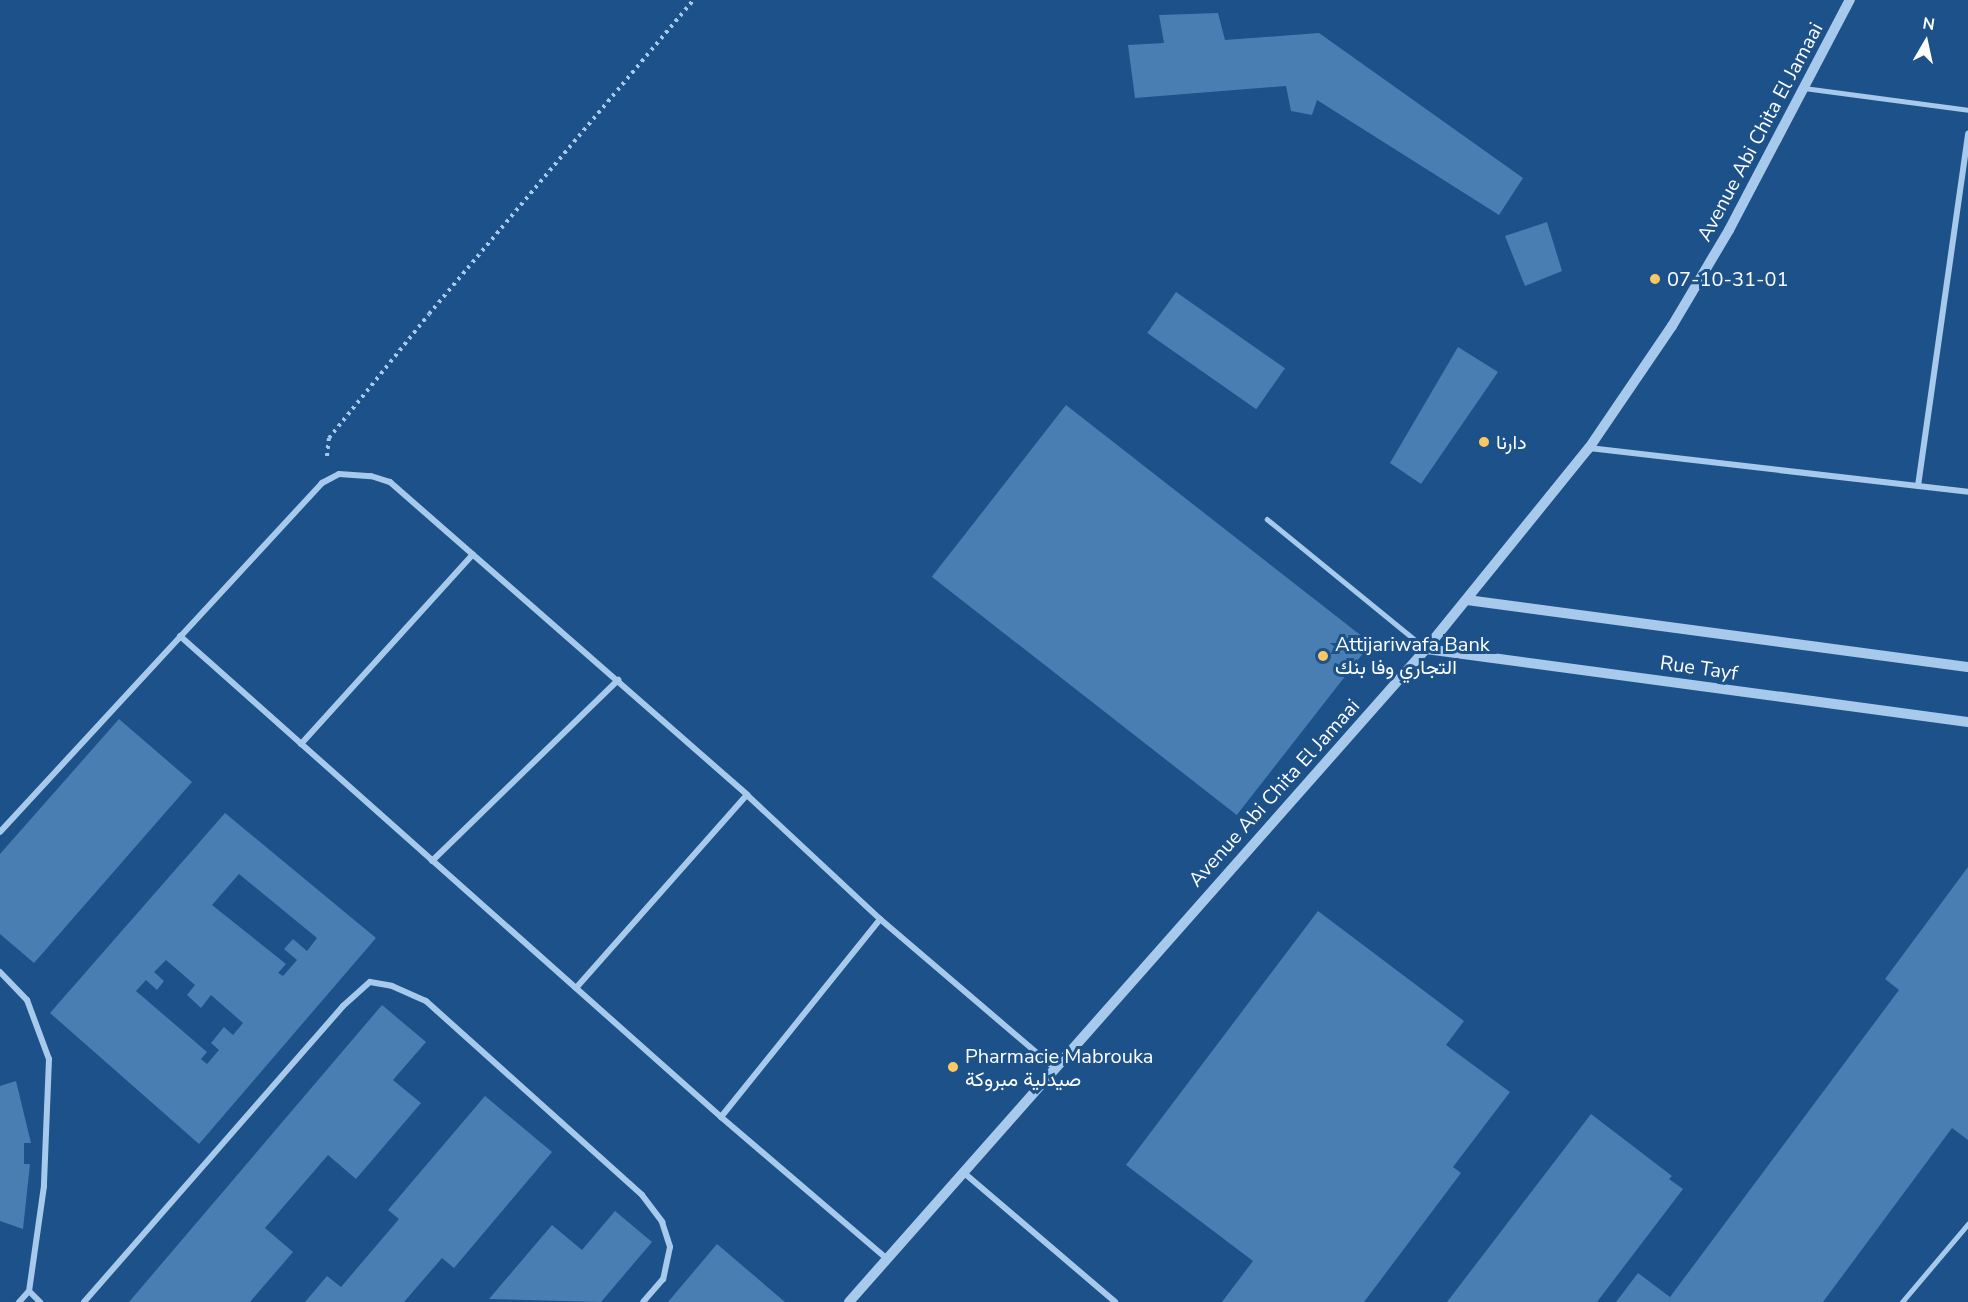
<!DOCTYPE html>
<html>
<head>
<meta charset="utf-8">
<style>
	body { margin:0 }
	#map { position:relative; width:1968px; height:1302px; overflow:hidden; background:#1c5189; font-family:"Nunito Sans",Vazirmatn,sans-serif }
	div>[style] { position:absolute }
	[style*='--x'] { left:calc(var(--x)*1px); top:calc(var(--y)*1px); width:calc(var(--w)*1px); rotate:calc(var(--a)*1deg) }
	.building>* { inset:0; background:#497eb3; transform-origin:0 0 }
	.path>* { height:4px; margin-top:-2px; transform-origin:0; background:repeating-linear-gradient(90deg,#a6c9ec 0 3px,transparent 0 7.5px) }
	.service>* { height:4.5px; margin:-2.25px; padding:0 2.25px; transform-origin:2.25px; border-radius:2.25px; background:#a6c9ec }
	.minor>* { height:6px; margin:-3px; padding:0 3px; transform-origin:3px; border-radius:3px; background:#a6c9ec }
	.tertiary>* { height:10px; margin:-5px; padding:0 5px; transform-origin:5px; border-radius:5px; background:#a6c9ec }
	.dots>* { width:16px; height:16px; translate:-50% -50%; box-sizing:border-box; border:3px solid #1c5189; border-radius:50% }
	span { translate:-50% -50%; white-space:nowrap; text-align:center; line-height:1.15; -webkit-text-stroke:6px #1c5189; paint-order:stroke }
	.street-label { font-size:20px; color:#fff }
	.poi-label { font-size:20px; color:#fff }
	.left { translate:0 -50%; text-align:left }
	.north { position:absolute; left:1896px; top:12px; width:60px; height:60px; -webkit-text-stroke:4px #1c5189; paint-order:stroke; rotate:9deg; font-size:16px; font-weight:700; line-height:24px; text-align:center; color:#fff }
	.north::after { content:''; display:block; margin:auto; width:21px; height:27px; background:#fff; clip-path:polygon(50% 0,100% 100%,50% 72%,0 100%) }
</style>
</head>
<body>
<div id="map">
	<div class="building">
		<i style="clip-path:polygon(1218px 13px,1225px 40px,1319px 33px,1523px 178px,1499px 215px,1317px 100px,1312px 115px,1291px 111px,1286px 86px,1135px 98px,1128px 45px,1164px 43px,1159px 15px)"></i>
		<i style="clip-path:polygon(1547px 222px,1562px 271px,1525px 286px,1505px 236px)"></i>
		<i style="left:1176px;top:292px;width:133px;height:50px;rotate:35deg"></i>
		<i style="clip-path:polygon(1458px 347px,1498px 372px,1421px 484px,1390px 463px)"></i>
		<i style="left:1066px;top:405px;width:387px;height:218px;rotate:38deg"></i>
		<i style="clip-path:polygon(119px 719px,192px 782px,34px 963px,0 934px,0 854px)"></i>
		<i style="clip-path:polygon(evenodd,225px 813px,376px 938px,199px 1144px,50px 1013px,225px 813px,239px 874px,317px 938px,307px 951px,293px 939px,284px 949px,297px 960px,283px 976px,278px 973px,286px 964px,212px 905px,239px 874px,225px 813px,166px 960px,195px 985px,187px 995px,201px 1008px,211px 995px,243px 1023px,233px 1035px,224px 1027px,211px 1043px,219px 1050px,207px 1064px,201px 1059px,207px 1052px,136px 991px,146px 980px,157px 990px,164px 981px,154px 972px,166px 960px)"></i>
		<i style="clip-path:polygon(1968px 867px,1968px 1140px,1952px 1128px,1823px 1302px,1616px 1302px,1638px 1273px,1670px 1297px,1899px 990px,1885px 979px)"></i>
		<i style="clip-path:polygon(1318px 911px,1464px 1021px,1446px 1045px,1510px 1092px,1453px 1167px,1461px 1173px,1364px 1302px,1222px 1302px,1253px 1261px,1126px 1165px)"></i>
		<i style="clip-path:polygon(382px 1005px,426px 1042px,393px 1080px,421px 1103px,356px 1179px,328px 1155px,265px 1228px,293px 1252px,250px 1302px,129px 1302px)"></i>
		<i style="clip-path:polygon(16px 1081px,31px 1143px,24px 1143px,24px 1164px,30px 1164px,23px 1229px,0 1221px,0 1086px)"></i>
		<i style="clip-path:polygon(485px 1096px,552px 1152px,454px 1268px,442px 1258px,404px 1302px,305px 1302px,327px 1276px,341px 1287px,399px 1219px,388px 1210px)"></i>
		<i style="clip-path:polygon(1591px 1114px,1672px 1176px,1669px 1179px,1683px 1189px,1597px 1302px,1447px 1302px)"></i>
		<i style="clip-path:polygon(615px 1211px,652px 1242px,601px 1302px,489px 1299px,552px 1225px,582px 1250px)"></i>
		<i style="clip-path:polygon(717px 1244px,785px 1302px,668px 1302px)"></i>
	</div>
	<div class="path">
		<i style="--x:327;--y:456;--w:18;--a:-84"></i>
		<i style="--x:329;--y:438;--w:159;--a:-51.1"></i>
		<i style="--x:429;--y:314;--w:410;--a:-49.9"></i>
	</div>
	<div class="service">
		<i style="--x:1804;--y:88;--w:165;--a:7.6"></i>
		<i style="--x:1267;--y:519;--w:204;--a:39.2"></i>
		<i style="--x:1902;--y:1302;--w:102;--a:-49.8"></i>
	</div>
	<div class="minor">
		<i style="--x:1589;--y:448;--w:382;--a:6.6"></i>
		<i style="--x:1918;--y:486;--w:356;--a:-81.9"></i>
		<i style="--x:180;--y:636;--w:724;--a:41.64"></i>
		<i style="--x:721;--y:1117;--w:217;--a:40.5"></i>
		<i style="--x:301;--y:744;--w:256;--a:-47.8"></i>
		<i style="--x:0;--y:832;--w:475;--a:-47.3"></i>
		<i style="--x:322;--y:483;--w:19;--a:-28"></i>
		<i style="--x:339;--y:474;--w:32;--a:4"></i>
		<i style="--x:371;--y:476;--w:20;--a:18"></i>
		<i style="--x:390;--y:482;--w:475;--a:41.2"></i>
		<i style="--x:747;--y:795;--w:182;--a:43"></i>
		<i style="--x:880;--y:919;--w:228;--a:40.5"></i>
		<i style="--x:432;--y:861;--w:260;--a:-44.2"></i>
		<i style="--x:0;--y:972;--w:39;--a:46"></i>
		<i style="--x:27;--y:1000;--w:63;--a:69.6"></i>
		<i style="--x:49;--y:1059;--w:127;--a:92.3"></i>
		<i style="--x:44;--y:1186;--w:106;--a:98.1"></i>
		<i style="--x:29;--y:1291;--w:15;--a:132"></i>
		<i style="--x:576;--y:988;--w:258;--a:-48.5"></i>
		<i style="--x:721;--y:1117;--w:254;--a:-51.2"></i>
		<i style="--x:963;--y:1172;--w:200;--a:40.5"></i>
		<i style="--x:29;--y:1291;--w:16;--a:45"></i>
		<i style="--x:84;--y:1302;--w:393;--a:-48.8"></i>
		<i style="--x:343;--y:1006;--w:36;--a:-42"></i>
		<i style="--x:370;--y:982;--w:22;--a:10"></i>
		<i style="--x:392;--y:986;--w:37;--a:24"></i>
		<i style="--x:426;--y:1001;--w:290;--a:41.9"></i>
		<i style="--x:642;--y:1195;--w:34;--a:53"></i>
		<i style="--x:662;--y:1222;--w:26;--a:72"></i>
		<i style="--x:670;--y:1247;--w:33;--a:102"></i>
		<i style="--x:663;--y:1279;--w:30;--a:131"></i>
	</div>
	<div class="tertiary">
		<i style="--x:1467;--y:600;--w:505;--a:7.62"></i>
		<i style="--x:1426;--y:649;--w:547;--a:7.67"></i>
		<i style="--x:849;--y:1302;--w:871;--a:-48.54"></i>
		<i style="--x:1426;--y:649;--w:259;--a:-51"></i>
		<i style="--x:1589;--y:448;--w:148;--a:-55.8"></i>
		<i style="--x:1672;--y:326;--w:112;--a:-59.3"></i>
		<i style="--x:1729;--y:230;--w:260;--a:-62.3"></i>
	</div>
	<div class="dots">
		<i style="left:1655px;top:279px;background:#fcc863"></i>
		<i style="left:1484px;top:442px;background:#fcc863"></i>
		<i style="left:1323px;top:656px;background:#fcc863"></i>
		<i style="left:953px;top:1067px;background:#fcc863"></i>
	</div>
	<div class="street-label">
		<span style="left:1760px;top:132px;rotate:-62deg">Avenue Abi Chita El Jamaai</span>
		<span style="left:1699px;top:668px;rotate:8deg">Rue Tayf</span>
		<span style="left:1274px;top:793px;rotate:-48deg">Avenue Abi Chita El Jamaai</span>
	</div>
	<div class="poi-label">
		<span class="left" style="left:1667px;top:279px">07-10-31-01</span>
		<span class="left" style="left:1496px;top:442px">دارنا</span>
		<span class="left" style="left:1335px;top:656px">Attijariwafa Bank<br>التجاري وفا بنك</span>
		<span class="left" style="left:965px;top:1068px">Pharmacie Mabrouka<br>صيدلية مبروكة</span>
	</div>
	<div class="north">N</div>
</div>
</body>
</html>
